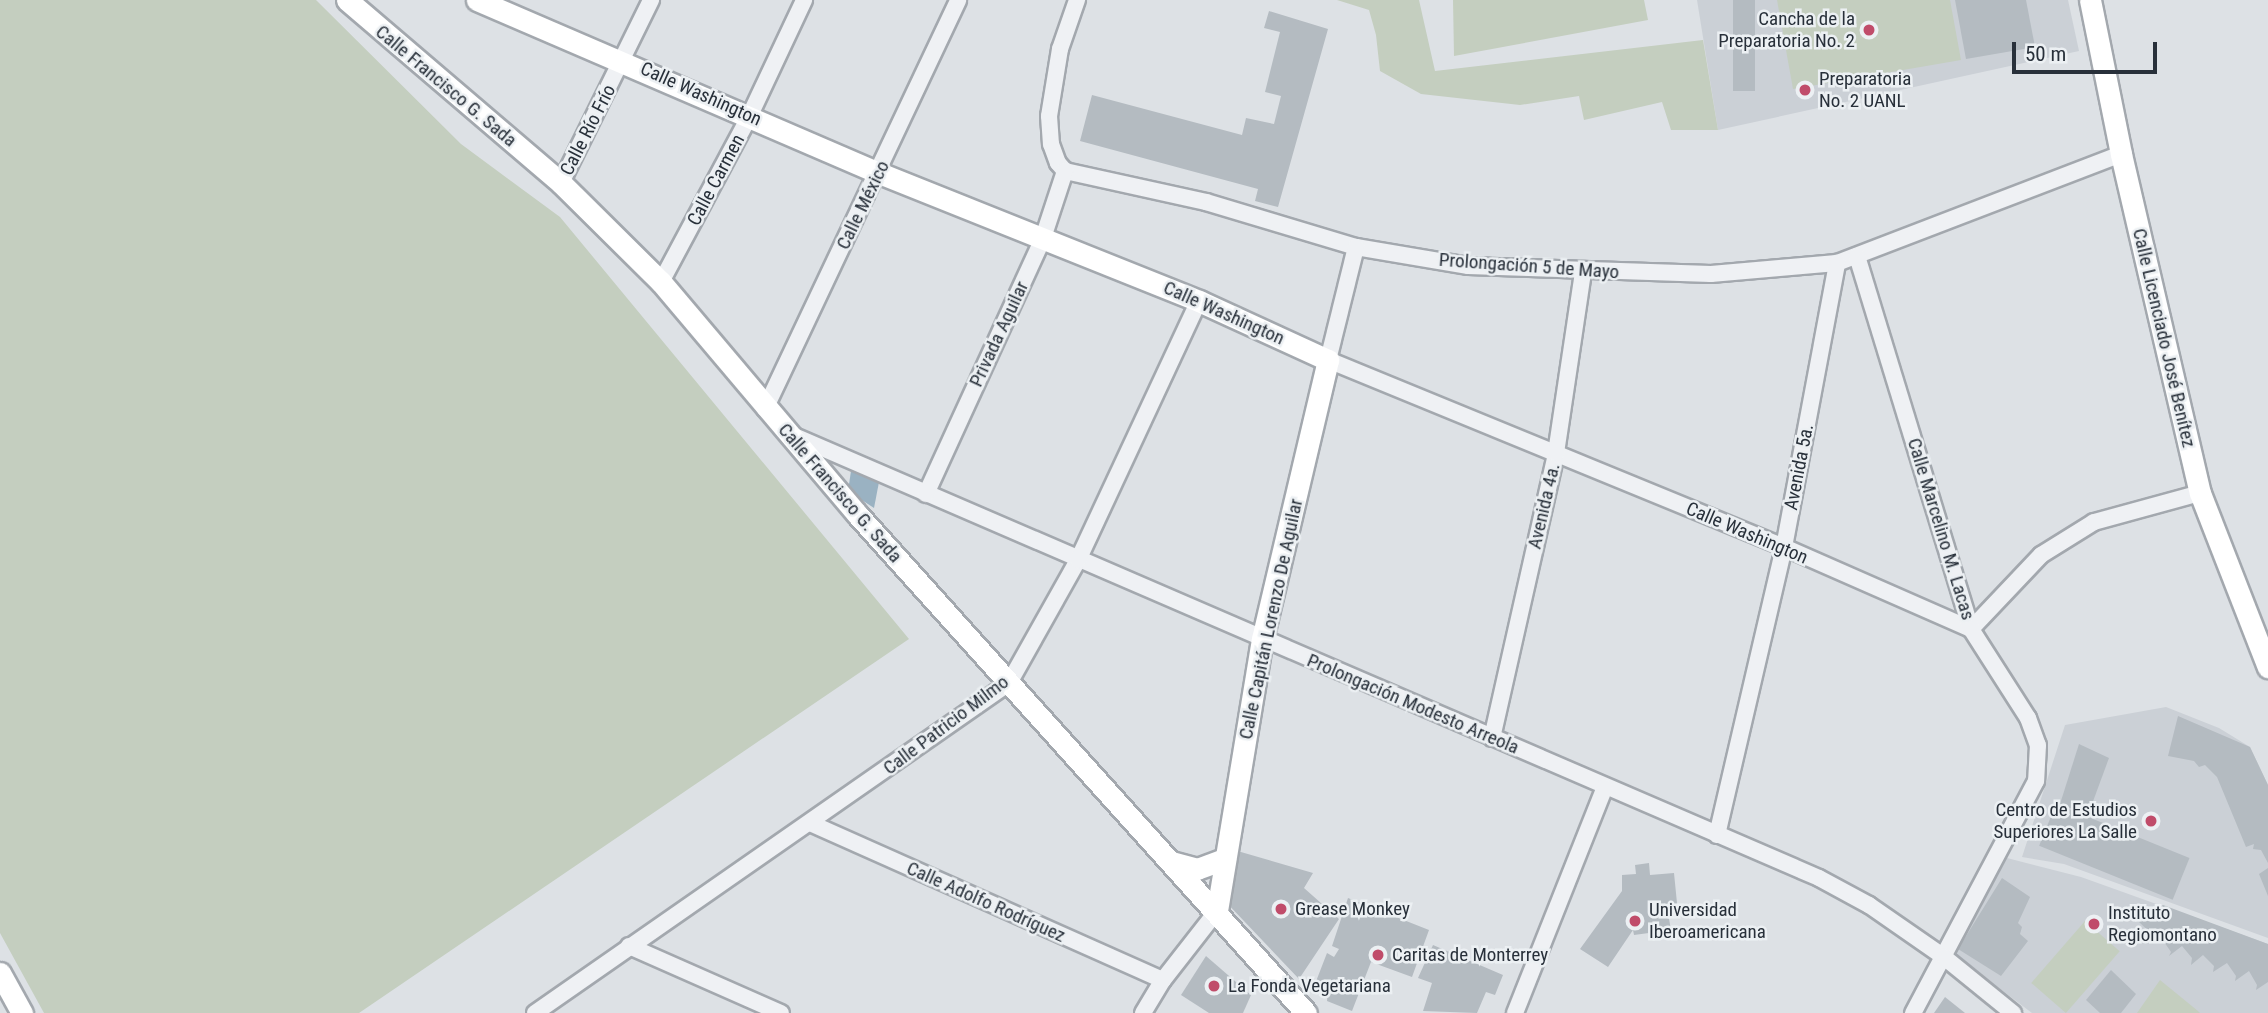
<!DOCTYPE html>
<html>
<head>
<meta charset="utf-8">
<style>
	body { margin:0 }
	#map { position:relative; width:2268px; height:1013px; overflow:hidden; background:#dde1e5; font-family:"Roboto Condensed",sans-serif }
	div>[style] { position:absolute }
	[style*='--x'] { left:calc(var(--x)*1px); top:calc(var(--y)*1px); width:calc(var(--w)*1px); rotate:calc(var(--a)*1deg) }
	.built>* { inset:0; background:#cbd0d6 }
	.green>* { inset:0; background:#c4cebf; transform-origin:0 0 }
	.water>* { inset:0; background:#9ab2c2 }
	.building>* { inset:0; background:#b4bbc1; transform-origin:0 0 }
	.roads { filter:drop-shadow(2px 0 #a3a8ae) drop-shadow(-2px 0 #a3a8ae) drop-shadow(0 2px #a3a8ae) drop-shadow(0 -2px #a3a8ae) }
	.street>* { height:16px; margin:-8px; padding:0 8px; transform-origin:8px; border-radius:8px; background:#eff1f4 }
	.secondary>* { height:21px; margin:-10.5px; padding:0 10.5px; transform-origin:10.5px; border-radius:10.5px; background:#fff }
	.dots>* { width:19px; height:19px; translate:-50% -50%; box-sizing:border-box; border:4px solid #ecf0f3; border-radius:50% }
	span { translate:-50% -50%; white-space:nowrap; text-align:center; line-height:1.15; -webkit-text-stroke:5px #ecf0f3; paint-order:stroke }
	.poi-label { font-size:19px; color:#28303a }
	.right { translate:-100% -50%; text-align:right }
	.left { translate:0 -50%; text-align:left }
	.street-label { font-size:19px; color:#28303a }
	.scale { position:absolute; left:2012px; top:42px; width:145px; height:32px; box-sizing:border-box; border:4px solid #28303a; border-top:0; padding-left:9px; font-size:21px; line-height:24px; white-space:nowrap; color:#28303a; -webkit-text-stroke:5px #ecf0f3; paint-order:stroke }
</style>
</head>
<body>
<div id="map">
	<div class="built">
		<i style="clip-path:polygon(1697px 0,2068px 0,2079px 51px,1718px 130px)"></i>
		<i style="clip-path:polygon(2166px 707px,2219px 728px,2250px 747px,2268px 785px,2268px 938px,2064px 864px,2022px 857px,2065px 725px)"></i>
		<i style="clip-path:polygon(2007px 858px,2081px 877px,2268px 944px,2268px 1013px,2032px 1013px,1955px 955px)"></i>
	</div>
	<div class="green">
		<i style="clip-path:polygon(0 0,316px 0,461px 144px,560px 217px,909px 639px,359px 1013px,44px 1013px,0 933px)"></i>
		<i style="clip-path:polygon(1337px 0,1419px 0,1435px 71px,1703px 40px,1718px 130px,1671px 130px,1662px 102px,1584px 120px,1579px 96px,1520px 105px,1421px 94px,1380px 71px,1376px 35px,1369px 10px)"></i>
		<i style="clip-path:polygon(1453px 0,1644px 0,1648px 20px,1454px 56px)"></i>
		<i style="clip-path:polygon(1777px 0,1950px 0,1961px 60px,1793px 89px)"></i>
		<i style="left:2085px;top:921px;width:46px;height:82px;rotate:41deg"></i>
		<i style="clip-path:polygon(2160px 980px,2198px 1011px,2200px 1013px,2137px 1013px)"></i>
	</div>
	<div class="water">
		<i style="clip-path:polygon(851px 471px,879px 482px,874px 508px,848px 491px)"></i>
	</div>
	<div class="building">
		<i style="left:1733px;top:0;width:22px;height:91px"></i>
		<i style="clip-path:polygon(1955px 0,2026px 0,2035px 47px,1966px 59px)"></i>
		<i style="clip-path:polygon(1269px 11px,1328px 29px,1278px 207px,1255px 201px,1258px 189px,1080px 141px,1092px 95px,1242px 135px,1246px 118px,1274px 124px,1281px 96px,1265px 92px,1280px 32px,1264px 28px)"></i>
		<i style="clip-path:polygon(2178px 716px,2250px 747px,2268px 785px,2268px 863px,2261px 850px,2253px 849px,2254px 844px,2246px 847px,2217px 777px,2205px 765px,2199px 767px,2194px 761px,2168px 756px)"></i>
		<i style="clip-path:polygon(2079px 744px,2109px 758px,2088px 815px,2060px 804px)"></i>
		<i style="left:2056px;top:804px;width:144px;height:45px;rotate:22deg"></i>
		<i style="clip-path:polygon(1234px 850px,1313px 873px,1304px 888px,1339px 919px,1299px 979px,1224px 900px)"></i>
		<i style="clip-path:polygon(1649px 863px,1650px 875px,1674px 873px,1678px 913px,1668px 913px,1671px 930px,1634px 935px,1633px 930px,1608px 967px,1580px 949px,1622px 891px,1622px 875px,1636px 874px,1635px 865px)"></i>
		<i style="clip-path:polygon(2268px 868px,2268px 896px,2259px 874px)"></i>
		<i style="clip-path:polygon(2002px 878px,2030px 897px,2018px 923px,2022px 927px,2020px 934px,2028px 941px,2001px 976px,1958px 949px)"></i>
		<i style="clip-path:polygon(1348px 898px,1429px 930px,1412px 977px,1371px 962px,1352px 1011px,1327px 1001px,1328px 990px,1315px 984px,1327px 953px,1334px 957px,1339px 949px,1332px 946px)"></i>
		<i style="clip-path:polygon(2163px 905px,2268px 944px,2268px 982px,2256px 990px,2257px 985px,2249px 971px,2235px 981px,2236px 976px,2227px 963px,2213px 972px,2214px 966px,2203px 955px,2191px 965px,2192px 958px,2182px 946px,2169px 956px,2171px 952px,2160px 936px,2156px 938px,2139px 922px)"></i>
		<i style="clip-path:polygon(1433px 945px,1503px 975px,1495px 995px,1486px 992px,1477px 1013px,1423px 1011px,1432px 983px,1418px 978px)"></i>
		<i style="clip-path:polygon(1206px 956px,1251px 995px,1243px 1013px,1209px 1013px,1181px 995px)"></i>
		<i style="clip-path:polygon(2111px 970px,2136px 994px,2121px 1013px,2100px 1013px,2086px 1000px)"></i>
		<i style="clip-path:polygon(1945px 997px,1965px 1013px,1934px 1013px)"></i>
	</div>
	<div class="roads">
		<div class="street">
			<i style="--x:1077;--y:0;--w:52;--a:109.1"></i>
			<i style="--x:1060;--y:49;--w:68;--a:99.3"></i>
			<i style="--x:1049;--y:116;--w:28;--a:86"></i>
			<i style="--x:1051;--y:144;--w:20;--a:70"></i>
			<i style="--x:1058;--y:163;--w:11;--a:49"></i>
			<i style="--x:1065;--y:171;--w:144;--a:12.4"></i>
			<i style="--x:1206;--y:202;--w:157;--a:16.7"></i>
			<i style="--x:1356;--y:247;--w:114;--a:9.6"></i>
			<i style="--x:1468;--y:266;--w:243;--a:1.9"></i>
			<i style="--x:1711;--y:274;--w:126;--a:-5"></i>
			<i style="--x:1837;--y:263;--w:304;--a:-21"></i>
			<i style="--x:561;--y:183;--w:204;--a:-63.8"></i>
			<i style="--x:1356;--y:247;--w:116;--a:103.9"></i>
			<i style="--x:1328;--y:360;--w:493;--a:22.3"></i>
			<i style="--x:1784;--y:547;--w:204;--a:23.7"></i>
			<i style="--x:1971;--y:629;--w:102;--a:-46.6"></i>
			<i style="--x:2041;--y:555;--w:62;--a:-31.9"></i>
			<i style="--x:2094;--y:522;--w:110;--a:-15.3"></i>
			<i style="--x:1857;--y:256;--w:390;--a:73"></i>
			<i style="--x:1971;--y:629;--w:106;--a:57.4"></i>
			<i style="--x:2028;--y:718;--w:29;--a:70"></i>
			<i style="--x:2038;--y:745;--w:36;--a:93"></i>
			<i style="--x:2036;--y:781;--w:263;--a:117.9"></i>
			<i style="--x:661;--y:282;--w:189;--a:-61.9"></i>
			<i style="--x:750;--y:115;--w:127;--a:-64.8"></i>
			<i style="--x:765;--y:409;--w:452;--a:-64.7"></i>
			<i style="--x:792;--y:435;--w:1118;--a:23.33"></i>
			<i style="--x:1819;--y:878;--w:57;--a:28.4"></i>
			<i style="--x:1869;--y:905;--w:91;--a:34.7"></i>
			<i style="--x:1944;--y:957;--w:89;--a:39.1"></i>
			<i style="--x:926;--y:494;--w:281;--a:-65.4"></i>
			<i style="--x:1043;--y:238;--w:71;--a:-71.8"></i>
			<i style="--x:1492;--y:738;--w:292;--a:-77.3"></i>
			<i style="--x:1556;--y:453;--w:183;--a:-81.5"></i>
			<i style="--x:810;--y:823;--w:386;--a:24"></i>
			<i style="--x:1717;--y:835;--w:296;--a:-76.9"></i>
			<i style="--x:1784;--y:547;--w:289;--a:-79.4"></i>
			<i style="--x:629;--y:946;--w:166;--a:23.8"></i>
			<i style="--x:535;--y:1013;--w:578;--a:-34.85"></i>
			<i style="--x:1009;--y:683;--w:141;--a:-60.7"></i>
			<i style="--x:1078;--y:560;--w:286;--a:-65"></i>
			<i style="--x:1143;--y:1013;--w:39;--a:-59"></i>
			<i style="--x:1163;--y:980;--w:88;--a:-52"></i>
			<i style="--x:1515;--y:1013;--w:243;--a:-68.3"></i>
		</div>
		<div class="secondary">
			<i style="--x:347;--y:0;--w:282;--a:40.5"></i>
			<i style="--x:561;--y:183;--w:141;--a:44.7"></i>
			<i style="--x:661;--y:282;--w:304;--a:49.8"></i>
			<i style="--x:857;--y:514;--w:671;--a:48.02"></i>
			<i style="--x:477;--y:0;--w:438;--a:23.3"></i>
			<i style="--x:879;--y:173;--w:345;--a:21.8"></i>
			<i style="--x:1199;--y:301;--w:142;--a:24.6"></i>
			<i style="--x:1328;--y:360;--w:287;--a:103.3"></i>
			<i style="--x:1262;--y:639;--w:276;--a:99.4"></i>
			<i style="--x:2090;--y:0;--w:157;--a:78.6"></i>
			<i style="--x:2121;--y:154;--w:348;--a:76.9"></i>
			<i style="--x:2200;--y:493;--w:187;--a:68.7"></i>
			<i style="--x:1171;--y:862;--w:27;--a:15"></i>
			<i style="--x:1197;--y:869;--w:30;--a:-20"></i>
			<i style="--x:0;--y:973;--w:46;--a:61.2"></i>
		</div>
	</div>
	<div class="dots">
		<i style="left:1869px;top:30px;background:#c04c6a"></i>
		<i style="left:1805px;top:90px;background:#c04c6a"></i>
		<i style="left:2151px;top:821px;background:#c04c6a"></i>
		<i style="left:1281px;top:909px;background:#c04c6a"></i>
		<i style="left:1635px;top:921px;background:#c04c6a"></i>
		<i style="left:2094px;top:924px;background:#c04c6a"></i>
		<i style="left:1378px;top:955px;background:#c04c6a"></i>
		<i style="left:1214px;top:986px;background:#c04c6a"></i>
	</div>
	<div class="poi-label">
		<span class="right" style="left:1855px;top:30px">Cancha de la<br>Preparatoria No. 2</span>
		<span class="left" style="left:1819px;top:90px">Preparatoria<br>No. 2 UANL</span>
		<span class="right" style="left:2137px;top:821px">Centro de Estudios<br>Superiores La Salle</span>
		<span class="left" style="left:1295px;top:909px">Grease Monkey</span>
		<span class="left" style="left:1649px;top:921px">Universidad<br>Iberoamericana</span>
		<span class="left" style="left:2108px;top:924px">Instituto<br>Regiomontano</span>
		<span class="left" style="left:1392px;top:955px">Caritas de Monterrey</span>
		<span class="left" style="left:1228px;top:986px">La Fonda Vegetariana</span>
	</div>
	<div class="street-label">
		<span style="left:446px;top:86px;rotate:40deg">Calle Francisco G. Sada</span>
		<span style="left:701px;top:94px;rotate:24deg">Calle Washington</span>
		<span style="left:588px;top:130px;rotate:-63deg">Calle Río Frío</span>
		<span style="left:716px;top:180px;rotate:-62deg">Calle Carmen</span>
		<span style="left:863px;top:205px;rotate:-64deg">Calle México</span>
		<span style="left:1529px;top:266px;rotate:4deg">Prolongación 5 de Mayo</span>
		<span style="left:1224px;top:313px;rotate:24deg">Calle Washington</span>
		<span style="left:999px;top:334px;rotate:-65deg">Privada Aguilar</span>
		<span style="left:2164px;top:338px;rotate:77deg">Calle Licenciado José Benítez</span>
		<span style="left:1799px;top:467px;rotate:-79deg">Avenida 5a.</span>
		<span style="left:840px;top:493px;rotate:49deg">Calle Francisco G. Sada</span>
		<span style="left:1544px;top:506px;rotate:-77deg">Avenida 4a.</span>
		<span style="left:1941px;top:529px;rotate:73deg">Calle Marcelino M. Lacas</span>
		<span style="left:1747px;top:533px;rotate:23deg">Calle Washington</span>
		<span style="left:1271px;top:619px;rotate:-78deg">Calle Capitán Lorenzo De Aguilar</span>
		<span style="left:1413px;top:704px;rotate:23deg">Prolongación Modesto Arreola</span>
		<span style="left:946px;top:725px;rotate:-37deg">Calle Patricio Milmo</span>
		<span style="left:986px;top:902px;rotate:24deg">Calle Adolfo Rodríguez</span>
	</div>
	<div class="scale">50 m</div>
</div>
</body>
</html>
